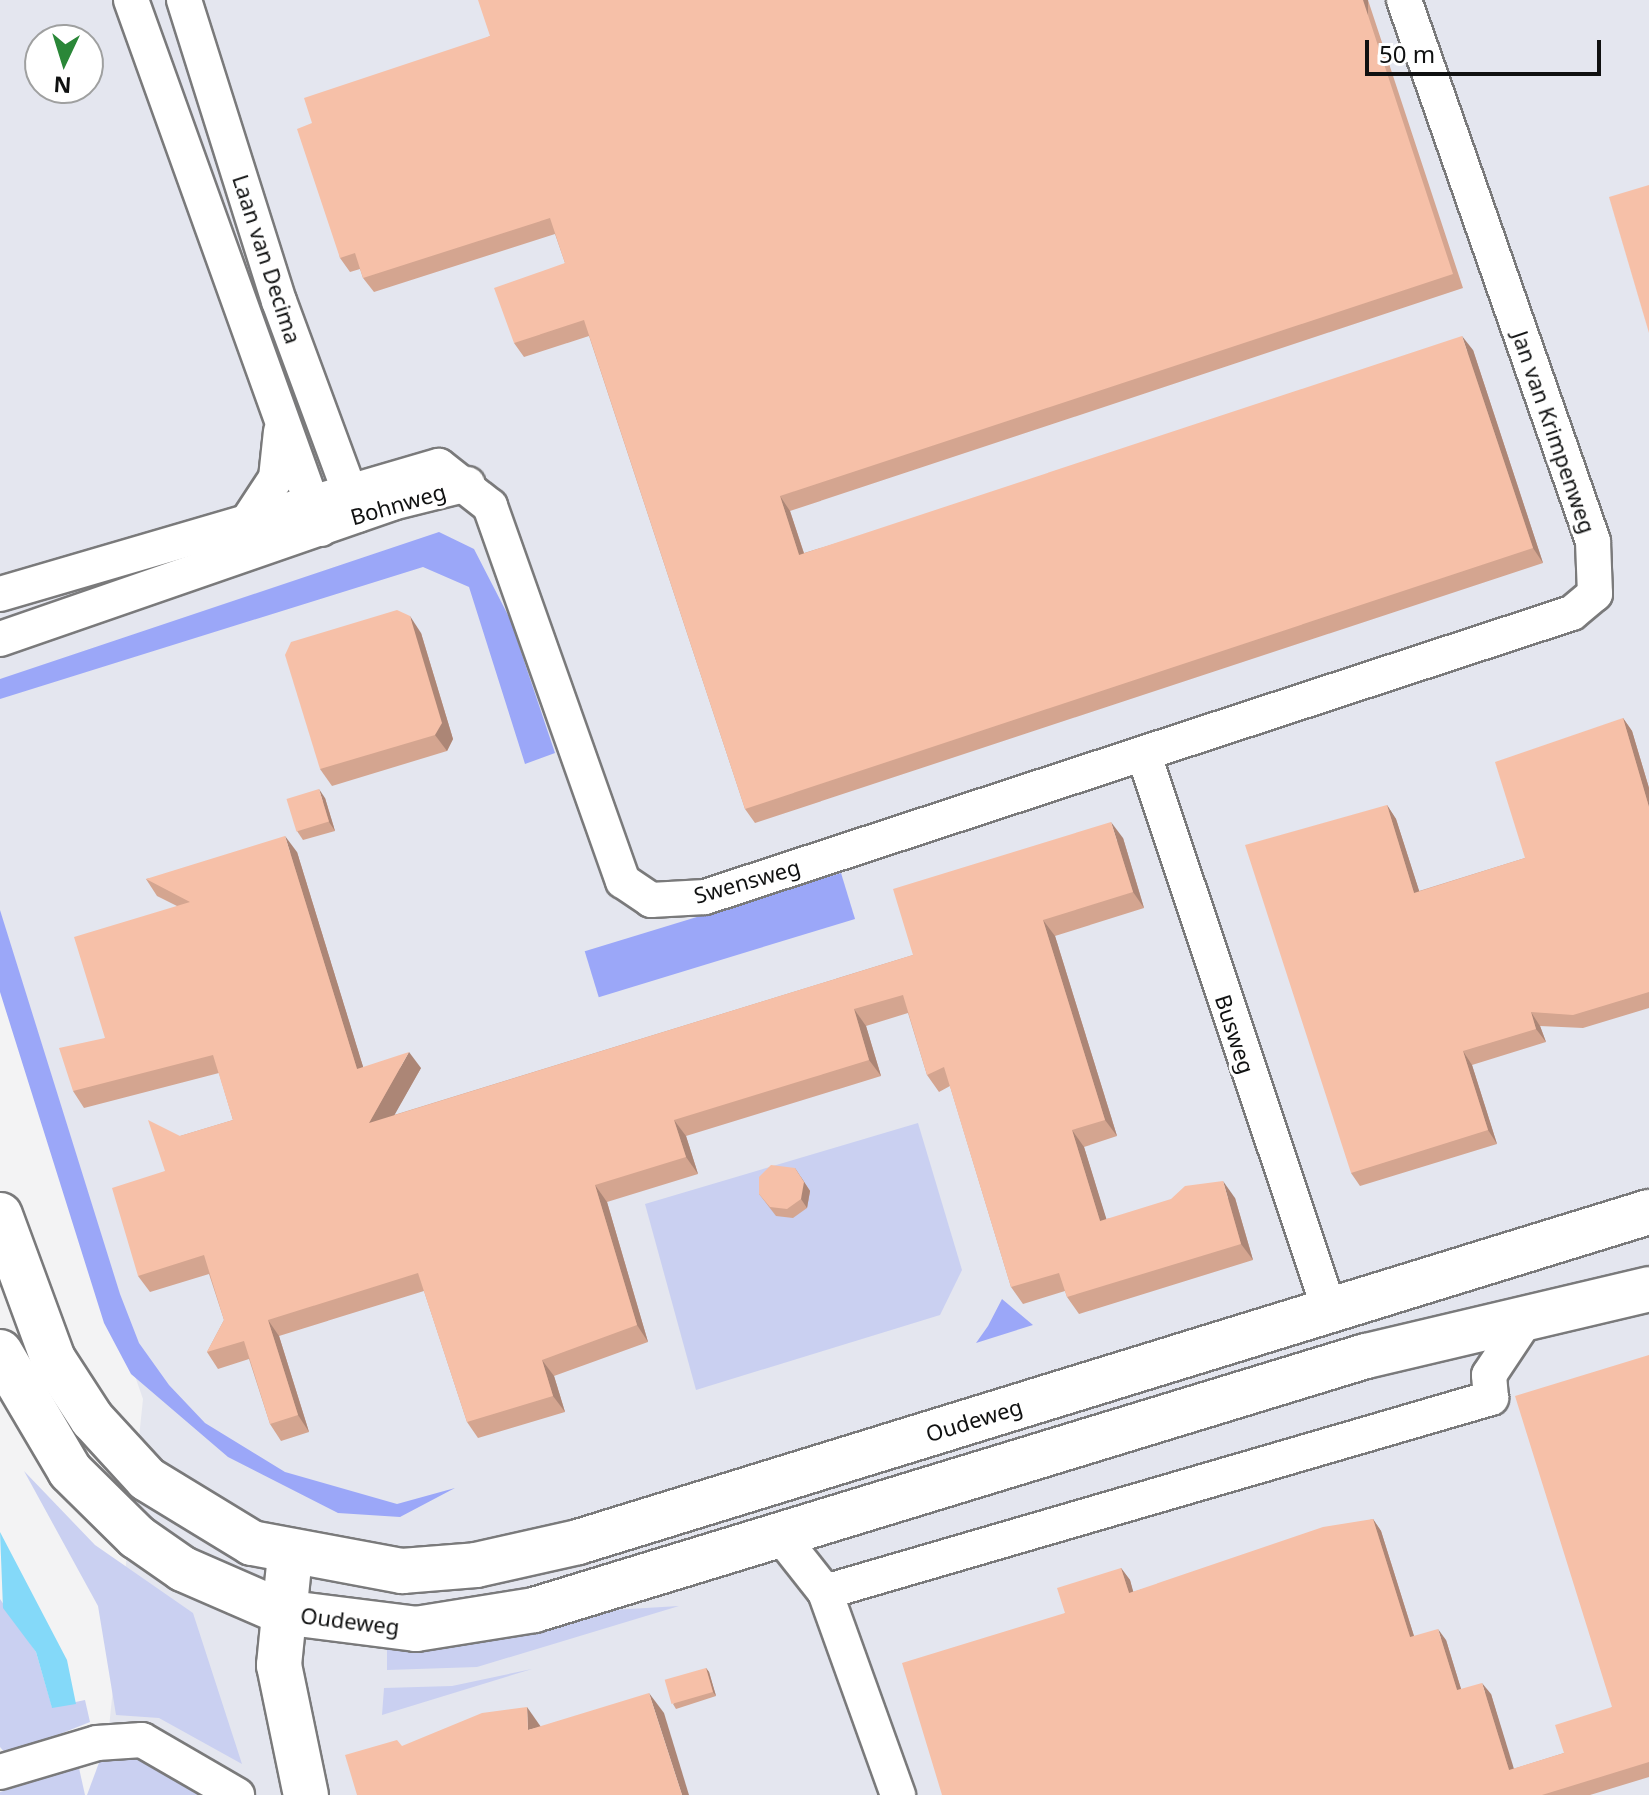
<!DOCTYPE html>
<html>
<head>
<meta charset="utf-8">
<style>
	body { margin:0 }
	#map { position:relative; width:1649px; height:1795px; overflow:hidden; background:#f3f3f4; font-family:"Noto Sans",sans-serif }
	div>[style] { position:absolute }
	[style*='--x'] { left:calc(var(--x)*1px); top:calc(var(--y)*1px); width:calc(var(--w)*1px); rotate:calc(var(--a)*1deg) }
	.built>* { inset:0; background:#e4e6ef }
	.green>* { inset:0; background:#cad0f1 }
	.forest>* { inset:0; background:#9ba7f8; transform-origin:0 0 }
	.water>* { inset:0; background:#84d9f9 }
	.roads { filter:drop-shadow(2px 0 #7a7a7b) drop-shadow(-2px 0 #7a7a7b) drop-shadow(0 2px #7a7a7b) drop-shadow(0 -2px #7a7a7b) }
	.street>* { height:34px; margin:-17px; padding:0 17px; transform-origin:17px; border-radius:17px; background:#fff }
	.secondary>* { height:44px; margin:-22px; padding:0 22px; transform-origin:22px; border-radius:22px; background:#fff }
	.primary>* { height:44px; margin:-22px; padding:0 22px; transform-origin:22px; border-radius:22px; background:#fff }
	.wall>* { inset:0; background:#d4a590 }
	.shaded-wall>* { inset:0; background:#ac8676; transform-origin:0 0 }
	.building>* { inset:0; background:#f6c0a8; transform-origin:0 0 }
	span { translate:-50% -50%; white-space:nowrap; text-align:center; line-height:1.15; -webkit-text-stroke:6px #fff; paint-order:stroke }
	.street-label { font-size:22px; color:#101111 }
	.north { position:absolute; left:24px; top:24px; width:80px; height:80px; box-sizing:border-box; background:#fff; border:2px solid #9fa0a0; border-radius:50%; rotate:184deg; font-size:22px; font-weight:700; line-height:32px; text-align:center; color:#101111 }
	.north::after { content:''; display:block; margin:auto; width:28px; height:36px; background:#2a8738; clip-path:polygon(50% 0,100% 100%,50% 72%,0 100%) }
	.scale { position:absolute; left:1365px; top:40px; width:236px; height:36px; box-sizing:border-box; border:4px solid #101111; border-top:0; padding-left:10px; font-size:24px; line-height:28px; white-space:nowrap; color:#101111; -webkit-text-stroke:6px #fff; paint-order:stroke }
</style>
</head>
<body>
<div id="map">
	<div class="built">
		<i style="clip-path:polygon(evenodd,0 0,1649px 0,1649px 1795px,102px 1795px,143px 1399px,0 990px,0 0,40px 40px,88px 40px,88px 88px,40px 88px,40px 40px)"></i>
	</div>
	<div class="green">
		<i style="clip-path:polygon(918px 1123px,962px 1270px,940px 1315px,696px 1390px,645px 1204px)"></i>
		<i style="clip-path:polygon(24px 1471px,95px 1545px,193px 1613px,242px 1764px,159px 1718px,116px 1715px,98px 1606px)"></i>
		<i style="clip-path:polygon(0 1599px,36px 1652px,52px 1707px,85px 1700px,90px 1722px,7px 1755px,0 1747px)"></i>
		<i style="clip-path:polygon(679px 1606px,477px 1667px,387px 1670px,387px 1648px,457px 1646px,612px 1610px)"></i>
		<i style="clip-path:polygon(532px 1669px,382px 1715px,384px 1688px,452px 1686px)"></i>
		<i style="clip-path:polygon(134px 1754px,204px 1795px,87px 1795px,100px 1760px)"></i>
		<i style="clip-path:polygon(79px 1768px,85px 1795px,0 1795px,0 1792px)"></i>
	</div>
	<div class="forest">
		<i style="clip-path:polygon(439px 532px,474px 549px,510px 619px,555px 753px,525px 764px,469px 587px,423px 567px,0 699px,0 679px)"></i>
		<i style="left:841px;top:873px;width:48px;height:268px;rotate:73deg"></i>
		<i style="clip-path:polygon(0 910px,120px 1294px,139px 1343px,169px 1385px,205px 1423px,285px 1472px,397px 1504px,455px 1488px,400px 1517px,338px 1513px,228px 1457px,131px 1374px,104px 1323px,0 992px)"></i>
		<i style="clip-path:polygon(1002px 1299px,1033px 1325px,976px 1343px,988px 1326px)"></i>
	</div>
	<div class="water">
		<i style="clip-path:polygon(0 1532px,67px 1660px,76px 1704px,52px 1708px,36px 1652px,3px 1608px)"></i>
	</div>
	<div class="roads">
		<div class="street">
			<i style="--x:131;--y:0;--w:562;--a:70.24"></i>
			<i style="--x:184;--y:0;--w:316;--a:72.5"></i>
			<i style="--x:279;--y:301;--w:228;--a:69.7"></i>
			<i style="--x:249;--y:519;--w:49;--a:-56.6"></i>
			<i style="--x:276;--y:478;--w:47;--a:-83.9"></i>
			<i style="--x:0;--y:594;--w:457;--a:-16.3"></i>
			<i style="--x:439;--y:466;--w:65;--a:38.1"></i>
			<i style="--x:490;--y:506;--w:398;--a:70.5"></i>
			<i style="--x:623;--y:881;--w:34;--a:34"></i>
			<i style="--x:651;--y:900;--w:54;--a:-3.2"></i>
			<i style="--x:705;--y:897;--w:912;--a:-18.14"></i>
			<i style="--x:1572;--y:613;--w:30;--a:-40"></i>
			<i style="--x:1595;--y:594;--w:53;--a:-92.2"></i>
			<i style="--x:1593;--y:541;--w:573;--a:-109.26"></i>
			<i style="--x:0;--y:639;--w:415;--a:-19.1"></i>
			<i style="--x:392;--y:503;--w:78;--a:-14"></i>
			<i style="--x:1145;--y:758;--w:581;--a:71.53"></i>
			<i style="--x:780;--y:1535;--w:73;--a:51.7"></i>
			<i style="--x:825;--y:1592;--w:216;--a:70.2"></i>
			<i style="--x:825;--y:1592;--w:694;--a:-16.24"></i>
			<i style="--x:1491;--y:1398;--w:23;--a:-95"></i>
			<i style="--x:1489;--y:1375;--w:69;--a:-56.3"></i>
			<i style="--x:0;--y:1772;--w:101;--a:-16.6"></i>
			<i style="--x:97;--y:1743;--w:45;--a:-3.8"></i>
			<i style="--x:142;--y:1740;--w:110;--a:30.1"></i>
		</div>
		<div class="secondary">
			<i style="--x:290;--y:1555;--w:111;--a:95.7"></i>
			<i style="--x:279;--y:1665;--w:133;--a:78.3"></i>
		</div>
		<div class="primary">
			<i style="--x:0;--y:1215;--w:153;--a:69.8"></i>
			<i style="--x:53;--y:1359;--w:72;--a:57"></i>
			<i style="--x:92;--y:1419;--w:81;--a:47.5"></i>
			<i style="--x:147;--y:1479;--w:123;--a:31.4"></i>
			<i style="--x:252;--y:1543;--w:153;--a:10.6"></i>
			<i style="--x:402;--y:1571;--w:74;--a:-4.6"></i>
			<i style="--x:476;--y:1565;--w:105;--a:-12.7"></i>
			<i style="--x:578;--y:1542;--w:1121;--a:-17.13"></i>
			<i style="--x:0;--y:1352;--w:138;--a:59.5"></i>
			<i style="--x:70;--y:1471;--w:94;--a:44.6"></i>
			<i style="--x:137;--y:1537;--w:56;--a:34.8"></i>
			<i style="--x:183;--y:1569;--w:108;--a:23.5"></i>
			<i style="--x:282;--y:1612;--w:135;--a:7.2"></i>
			<i style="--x:416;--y:1629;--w:120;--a:-9.1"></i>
			<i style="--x:534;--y:1610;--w:870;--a:-16.98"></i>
			<i style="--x:1366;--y:1356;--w:291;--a:-13.3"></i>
		</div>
	</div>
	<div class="wall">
		<i style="clip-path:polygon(1368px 0,1463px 288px,790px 511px,804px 553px,1473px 350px,1543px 563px,755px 823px,745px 809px,589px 336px,524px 357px,514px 343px,565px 263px,555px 234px,374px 292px,363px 278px,360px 269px,350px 272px,340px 258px,312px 123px,490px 36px)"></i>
		<i style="clip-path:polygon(421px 633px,453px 739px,447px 751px,332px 786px,320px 769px)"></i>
		<i style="clip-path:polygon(1623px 718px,1632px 731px,1649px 788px,1649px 1008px,1583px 1028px,1540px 1026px,1546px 1042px,1472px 1065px,1497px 1144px,1360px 1186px,1351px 1173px,1387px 805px,1396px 819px,1419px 891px,1525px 858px)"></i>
		<i style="clip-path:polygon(325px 798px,335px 831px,303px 840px,297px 831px)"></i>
		<i style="clip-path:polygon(1123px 838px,1144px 908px,1055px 936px,1117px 1136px,1084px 1147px,1106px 1219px,1235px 1198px,1253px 1260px,1079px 1314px,1067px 1297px,1065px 1291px,1023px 1304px,1011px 1287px,950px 1086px,939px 1092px,927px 1075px,908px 1013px,866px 1026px,881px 1076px,686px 1136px,698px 1174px,607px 1202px,648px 1342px,554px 1376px,565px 1412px,478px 1438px,467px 1422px,424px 1291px,279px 1336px,309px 1432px,281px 1441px,270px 1424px,249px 1359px,218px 1369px,207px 1352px,224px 1320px,209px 1274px,150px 1292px,138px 1276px,165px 1171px,180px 1136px,233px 1120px,219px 1073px,84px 1108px,73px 1091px,105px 1038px,177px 906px,157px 896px,146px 879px,297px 852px,363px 1067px,421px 1068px,394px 1115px,913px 955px)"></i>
		<i style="clip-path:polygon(801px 1177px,810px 1191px,807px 1208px,793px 1218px,776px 1216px,759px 1194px)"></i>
		<i style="clip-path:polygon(1649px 1355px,1649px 1777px,1590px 1795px,942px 1795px,1065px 1613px,1121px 1568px,1130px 1580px,1133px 1592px,1373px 1519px,1381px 1531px,1414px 1636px,1446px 1640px,1461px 1689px,1491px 1694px,1513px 1769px,1564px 1753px,1612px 1707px)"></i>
		<i style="clip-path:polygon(706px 1668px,709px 1672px,716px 1696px,676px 1709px,673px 1704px)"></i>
	</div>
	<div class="shaded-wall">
		<i style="left:1363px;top:0;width:5px;height:288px"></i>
		<i style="clip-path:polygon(1462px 336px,1473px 350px,1543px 563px,1533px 548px)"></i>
		<i style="clip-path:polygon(780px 496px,790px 511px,809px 569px,799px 555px)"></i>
		<i style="clip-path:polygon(410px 616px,421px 633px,453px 739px,447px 751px,435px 735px)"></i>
		<i style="clip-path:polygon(1623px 718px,1632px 731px,1649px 788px,1649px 807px)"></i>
		<i style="clip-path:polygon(319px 789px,325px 798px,335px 831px,329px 822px)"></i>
		<i style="clip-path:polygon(1387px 805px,1396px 819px,1424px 906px,1414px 893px)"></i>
		<i style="clip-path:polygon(1111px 822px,1123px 838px,1144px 908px,1133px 892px)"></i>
		<i style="clip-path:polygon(285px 836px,297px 852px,369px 1086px,357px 1069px)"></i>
		<i style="clip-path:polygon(1043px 920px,1055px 936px,1117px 1136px,1105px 1120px)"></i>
		<i style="clip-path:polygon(854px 1009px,866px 1026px,881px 1076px,869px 1060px)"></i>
		<i style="clip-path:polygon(1531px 1012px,1540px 1026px,1546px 1042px,1536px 1029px)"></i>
		<i style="clip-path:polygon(1463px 1051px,1472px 1065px,1497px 1144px,1488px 1130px)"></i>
		<i style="clip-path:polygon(409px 1052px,421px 1068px,381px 1139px,369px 1123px)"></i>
		<i style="clip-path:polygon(674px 1120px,686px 1136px,698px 1174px,686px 1157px)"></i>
		<i style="clip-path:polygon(1072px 1130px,1084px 1147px,1112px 1237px,1100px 1221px)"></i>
		<i style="clip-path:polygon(795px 1168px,810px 1191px,807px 1208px,801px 1199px)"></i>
		<i style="clip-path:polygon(1223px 1181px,1235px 1198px,1253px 1260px,1241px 1244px)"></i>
		<i style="clip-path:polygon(595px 1185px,607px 1202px,648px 1342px,637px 1325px)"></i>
		<i style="clip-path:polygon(268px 1320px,279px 1336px,309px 1432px,298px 1415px)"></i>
		<i style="clip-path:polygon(542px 1360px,554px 1376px,565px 1412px,553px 1396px)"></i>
		<i style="clip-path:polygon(1373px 1519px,1381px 1531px,1418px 1649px,1410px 1637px)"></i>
		<i style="clip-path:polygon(1121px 1568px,1130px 1580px,1137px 1605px,1129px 1593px)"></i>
		<i style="clip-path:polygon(1438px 1629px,1446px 1640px,1465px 1702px,1457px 1690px)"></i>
		<i style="clip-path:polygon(706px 1668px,709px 1672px,716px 1696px,713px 1692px)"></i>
		<i style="clip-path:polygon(1482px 1683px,1491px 1694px,1518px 1782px,1509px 1770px)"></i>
		<i style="clip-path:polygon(649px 1693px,664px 1713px,689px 1795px,682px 1795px)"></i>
		<i style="clip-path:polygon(527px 1707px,541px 1727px,528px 1730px)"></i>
	</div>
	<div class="building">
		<i style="clip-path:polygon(478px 0,1363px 0,1453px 274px,780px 496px,799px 555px,1462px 336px,1533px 548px,745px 809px,584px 320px,514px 343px,494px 288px,565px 263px,550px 218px,363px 278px,355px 253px,340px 258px,297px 129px,312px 123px,304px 98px,490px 36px)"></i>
		<i style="clip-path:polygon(1649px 185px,1649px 333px,1609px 197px)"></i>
		<i style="clip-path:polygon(397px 610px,410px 616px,442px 723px,435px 735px,320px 769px,285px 655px,291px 642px)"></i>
		<i style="clip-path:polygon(1623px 718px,1649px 807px,1649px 992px,1573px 1015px,1531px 1012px,1536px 1029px,1463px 1051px,1488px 1130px,1351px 1173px,1245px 845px,1387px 805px,1414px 893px,1525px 858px,1495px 762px)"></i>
		<i style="left:319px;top:789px;width:34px;height:34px;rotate:73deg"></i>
		<i style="clip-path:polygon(1111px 822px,1133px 892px,1043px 920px,1105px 1120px,1072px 1130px,1100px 1221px,1171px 1199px,1185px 1186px,1223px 1181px,1241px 1244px,1067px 1297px,1059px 1273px,1011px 1287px,944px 1067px,927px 1075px,903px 995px,854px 1009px,869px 1060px,674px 1120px,686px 1157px,595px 1185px,637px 1325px,542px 1360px,553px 1396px,467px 1422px,418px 1273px,268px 1320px,298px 1415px,270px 1424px,244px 1341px,207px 1352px,224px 1320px,204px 1255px,138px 1276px,112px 1188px,165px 1171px,148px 1120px,180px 1136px,233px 1120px,213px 1055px,73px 1091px,59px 1048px,105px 1038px,74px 937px,190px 902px,146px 879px,285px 836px,357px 1069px,409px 1052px,369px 1123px,913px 955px,893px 889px)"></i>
		<i style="clip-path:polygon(771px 1165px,795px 1168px,804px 1182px,801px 1199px,787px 1209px,770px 1207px,759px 1194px,759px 1177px)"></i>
		<i style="clip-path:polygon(1649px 1355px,1649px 1762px,1542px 1795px,942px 1795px,902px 1663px,1065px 1613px,1057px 1588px,1121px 1568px,1129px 1593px,1323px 1527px,1373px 1519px,1410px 1637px,1438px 1629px,1457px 1690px,1482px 1683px,1509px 1770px,1564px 1753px,1555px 1725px,1612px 1707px,1515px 1396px)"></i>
		<i style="left:706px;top:1668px;width:25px;height:43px;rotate:74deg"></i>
		<i style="clip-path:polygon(649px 1693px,682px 1795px,357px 1795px,345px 1755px,397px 1740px,402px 1746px,482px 1713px,527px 1707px,528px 1730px)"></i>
	</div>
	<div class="street-label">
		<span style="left:267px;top:259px;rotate:72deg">Laan van Decima</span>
		<span style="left:1554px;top:432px;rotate:71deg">Jan van Krimpenweg</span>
		<span style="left:398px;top:504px;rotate:-16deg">Bohnweg</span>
		<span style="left:747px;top:881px;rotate:-16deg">Swensweg</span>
		<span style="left:1235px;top:1034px;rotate:72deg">Busweg</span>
		<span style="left:974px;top:1420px;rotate:-17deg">Oudeweg</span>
		<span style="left:350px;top:1621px;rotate:7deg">Oudeweg</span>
	</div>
	<div class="north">N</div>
	<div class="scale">50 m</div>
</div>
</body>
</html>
